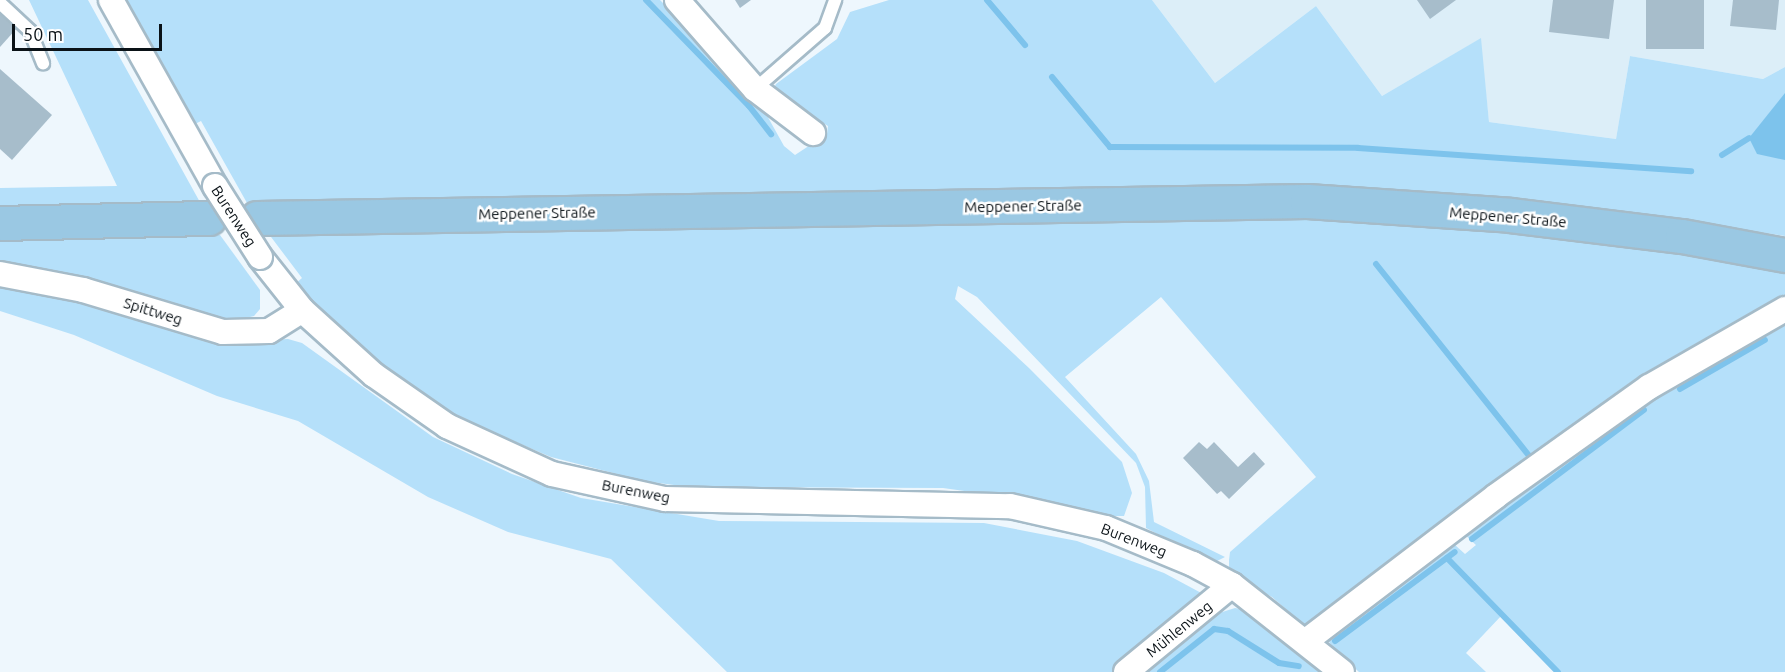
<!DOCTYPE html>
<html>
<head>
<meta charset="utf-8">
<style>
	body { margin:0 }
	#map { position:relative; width:1785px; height:672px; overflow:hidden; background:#eef7fd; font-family:Ubuntu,sans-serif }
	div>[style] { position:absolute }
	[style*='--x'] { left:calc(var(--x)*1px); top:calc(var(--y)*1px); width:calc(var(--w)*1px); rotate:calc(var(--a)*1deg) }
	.built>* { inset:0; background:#dceef8 }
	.green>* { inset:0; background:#b5e0fa }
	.water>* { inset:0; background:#7dc3ec }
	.stream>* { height:6px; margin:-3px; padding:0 3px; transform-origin:3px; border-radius:3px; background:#7dc3ec }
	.building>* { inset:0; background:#a7bdcb; transform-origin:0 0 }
	.roads { filter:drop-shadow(2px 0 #a5bbc8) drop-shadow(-2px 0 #a5bbc8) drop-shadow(0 2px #a5bbc8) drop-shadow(0 -2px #a5bbc8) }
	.lane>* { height:12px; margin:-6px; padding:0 6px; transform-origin:6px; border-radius:6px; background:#fff }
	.street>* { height:24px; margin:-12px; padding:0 12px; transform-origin:12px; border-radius:12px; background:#fff }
	.primary>* { height:33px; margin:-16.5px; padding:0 16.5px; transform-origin:16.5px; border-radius:16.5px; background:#9ac8e3 }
	.bridges { filter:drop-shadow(2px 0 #a5bbc8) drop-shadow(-2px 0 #a5bbc8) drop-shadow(0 2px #a5bbc8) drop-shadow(0 -2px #a5bbc8) }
	.street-bridge>* { height:24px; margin:-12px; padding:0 12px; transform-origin:12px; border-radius:12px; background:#fff }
	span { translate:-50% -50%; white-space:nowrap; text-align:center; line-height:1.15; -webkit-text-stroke:5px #fff; paint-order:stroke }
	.street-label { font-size:15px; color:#0a1217 }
	.scale { position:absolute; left:12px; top:24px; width:150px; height:27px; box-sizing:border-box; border:3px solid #0a1217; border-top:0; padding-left:8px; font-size:18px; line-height:21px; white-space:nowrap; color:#0a1217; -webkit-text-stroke:4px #fff; paint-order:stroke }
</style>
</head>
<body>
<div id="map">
	<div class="built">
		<i style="clip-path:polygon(1152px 0,1785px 0,1785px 67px,1763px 79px,1630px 56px,1616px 139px,1489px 122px,1480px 39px,1382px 96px,1316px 6px,1215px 83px)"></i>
	</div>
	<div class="green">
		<i style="clip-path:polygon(29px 0,88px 0,201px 204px,0 208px,0 188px,117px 186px)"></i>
		<i style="clip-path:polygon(124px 0,660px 0,759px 101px,784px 146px,795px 155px,827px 134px,828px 126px,772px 92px,776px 84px,837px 39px,850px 12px,889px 0,1152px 0,1215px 83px,1316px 6px,1382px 96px,1481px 38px,1489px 122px,1616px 139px,1630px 56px,1763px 79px,1785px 67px,1785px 236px,1651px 215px,1467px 195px,1270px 186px,247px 203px,201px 121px,191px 126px)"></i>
		<i style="clip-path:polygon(1323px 215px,1507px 226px,1785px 268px,1785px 306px,1314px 625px,1303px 624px,1272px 597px,1229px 573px,1229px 560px,1230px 552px,1316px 477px,1161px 297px,1065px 377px,1136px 454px,1149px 481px,1154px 522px,1225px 557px,1213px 563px,1146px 528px,1145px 487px,1136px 463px,977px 297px,958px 286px,955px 299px,1029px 368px,1122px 462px,1132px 493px,1124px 516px,1106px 516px,1022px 499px,943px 488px,689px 487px,644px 481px,551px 457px,462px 419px,380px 365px,295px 284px,302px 278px,268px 233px)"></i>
		<i style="clip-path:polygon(220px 235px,260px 290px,260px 309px,254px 316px,234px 321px,203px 316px,0 267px,0 238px)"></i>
		<i style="clip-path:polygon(0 283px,264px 340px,288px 339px,302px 343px,433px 437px,512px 474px,581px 498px,719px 521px,984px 523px,1077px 541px,1164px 573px,1205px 595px,1121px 672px,727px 672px,611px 559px,508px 532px,428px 497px,298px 421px,217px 396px,74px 335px,0 311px)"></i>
		<i style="clip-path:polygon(1785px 317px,1785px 672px,1558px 672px,1502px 615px,1466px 653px,1486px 672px,1359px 672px,1332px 647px,1327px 638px,1446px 544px,1455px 545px,1465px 554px,1476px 545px,1463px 533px,1599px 427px)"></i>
		<i style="clip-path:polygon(1235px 608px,1251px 611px,1332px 672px,1146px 672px,1216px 614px)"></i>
	</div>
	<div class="water">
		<i style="clip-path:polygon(1785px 93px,1785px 160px,1757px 154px,1749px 138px)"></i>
	</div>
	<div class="stream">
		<i style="--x:646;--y:0;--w:148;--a:45.8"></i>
		<i style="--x:749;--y:106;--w:36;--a:52"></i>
		<i style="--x:987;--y:0;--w:59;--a:49.8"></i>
		<i style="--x:1052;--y:77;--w:91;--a:50.4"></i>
		<i style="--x:1110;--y:147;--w:248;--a:0.2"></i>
		<i style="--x:1358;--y:148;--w:334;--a:4"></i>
		<i style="--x:1722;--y:155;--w:32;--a:-32"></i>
		<i style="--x:1376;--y:264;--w:248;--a:51.4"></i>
		<i style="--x:1680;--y:389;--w:98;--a:-30"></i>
		<i style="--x:1472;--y:539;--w:215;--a:-36.9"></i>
		<i style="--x:1447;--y:558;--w:159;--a:45.8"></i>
		<i style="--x:1335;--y:641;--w:149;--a:-36.6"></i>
		<i style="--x:1160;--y:672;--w:69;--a:-38.5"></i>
		<i style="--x:1214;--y:629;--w:14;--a:8"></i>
		<i style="--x:1228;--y:631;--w:60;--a:32.1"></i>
		<i style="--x:1279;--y:663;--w:20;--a:9"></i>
	</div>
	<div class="building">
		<i style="clip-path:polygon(735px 0,751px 0,740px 8px)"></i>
		<i style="clip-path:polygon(1417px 0,1456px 0,1430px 19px)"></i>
		<i style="clip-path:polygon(1553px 0,1614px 0,1609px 39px,1549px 32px)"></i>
		<i style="left:1646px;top:0;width:58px;height:49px"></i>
		<i style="clip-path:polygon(1733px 0,1779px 0,1776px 30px,1730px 26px)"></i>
		<i style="clip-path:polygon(0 13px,17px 28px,0 47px)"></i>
		<i style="clip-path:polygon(0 69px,52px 115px,12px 160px,0 149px)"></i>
		<i style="clip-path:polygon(1199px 442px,1207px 449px,1214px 442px,1238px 467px,1254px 452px,1265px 464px,1229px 499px,1221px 491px,1217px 494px,1183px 458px)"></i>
	</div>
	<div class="roads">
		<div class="lane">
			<i style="--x:0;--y:3;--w:41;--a:43"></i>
			<i style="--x:30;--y:31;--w:35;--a:68"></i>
			<i style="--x:755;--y:89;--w:93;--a:-41.1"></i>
			<i style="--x:825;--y:28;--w:30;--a:-70"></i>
		</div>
		<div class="street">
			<i style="--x:111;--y:0;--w:213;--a:60.8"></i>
			<i style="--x:677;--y:0;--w:118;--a:48.8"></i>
			<i style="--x:755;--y:89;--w:73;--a:37.2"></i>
			<i style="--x:260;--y:257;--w:68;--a:51.6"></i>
			<i style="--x:302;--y:310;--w:97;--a:42.1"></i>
			<i style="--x:374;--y:375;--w:89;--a:34.9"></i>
			<i style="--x:447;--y:426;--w:115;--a:24.6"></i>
			<i style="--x:552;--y:474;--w:116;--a:12.5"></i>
			<i style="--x:665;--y:499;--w:345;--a:1.2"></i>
			<i style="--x:1010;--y:506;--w:98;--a:12.9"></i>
			<i style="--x:1106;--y:528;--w:94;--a:22.5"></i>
			<i style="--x:1193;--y:564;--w:44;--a:28.3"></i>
			<i style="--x:1232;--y:585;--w:140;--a:38.3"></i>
			<i style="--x:0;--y:274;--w:85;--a:10.9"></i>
			<i style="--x:83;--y:290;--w:146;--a:16.7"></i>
			<i style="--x:223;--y:332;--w:46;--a:-1.2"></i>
			<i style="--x:269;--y:331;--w:39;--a:-32"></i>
			<i style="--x:1306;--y:641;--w:239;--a:-37.3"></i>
			<i style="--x:1496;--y:496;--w:188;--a:-35.5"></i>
			<i style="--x:1649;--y:387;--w:157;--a:-29.8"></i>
			<i style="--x:1126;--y:672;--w:137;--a:-39.4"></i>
		</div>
		<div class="primary">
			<i style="--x:257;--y:218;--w:1050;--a:-0.93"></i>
			<i style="--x:1307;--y:201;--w:203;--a:3.9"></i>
			<i style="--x:1510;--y:215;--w:173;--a:7"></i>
			<i style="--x:1682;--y:236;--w:105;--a:10.5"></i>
			<i style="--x:0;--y:223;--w:209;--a:-1.4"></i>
		</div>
	</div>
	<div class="bridges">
		<div class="street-bridge">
			<i style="--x:215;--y:186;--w:84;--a:57.6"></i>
		</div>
	</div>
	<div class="street-label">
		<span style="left:1023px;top:206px;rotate:-1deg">Meppener Straße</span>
		<span style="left:537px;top:213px;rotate:-1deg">Meppener Straße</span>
		<span style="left:234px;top:216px;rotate:57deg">Burenweg</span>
		<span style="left:1508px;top:217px;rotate:5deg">Meppener Straße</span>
		<span style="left:153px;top:311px;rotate:17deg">Spittweg</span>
		<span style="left:636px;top:491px;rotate:11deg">Burenweg</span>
		<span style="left:1134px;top:540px;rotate:21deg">Burenweg</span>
		<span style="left:1179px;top:629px;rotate:-39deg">Mühlenweg</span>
	</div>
	<div class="scale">50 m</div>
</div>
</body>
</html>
